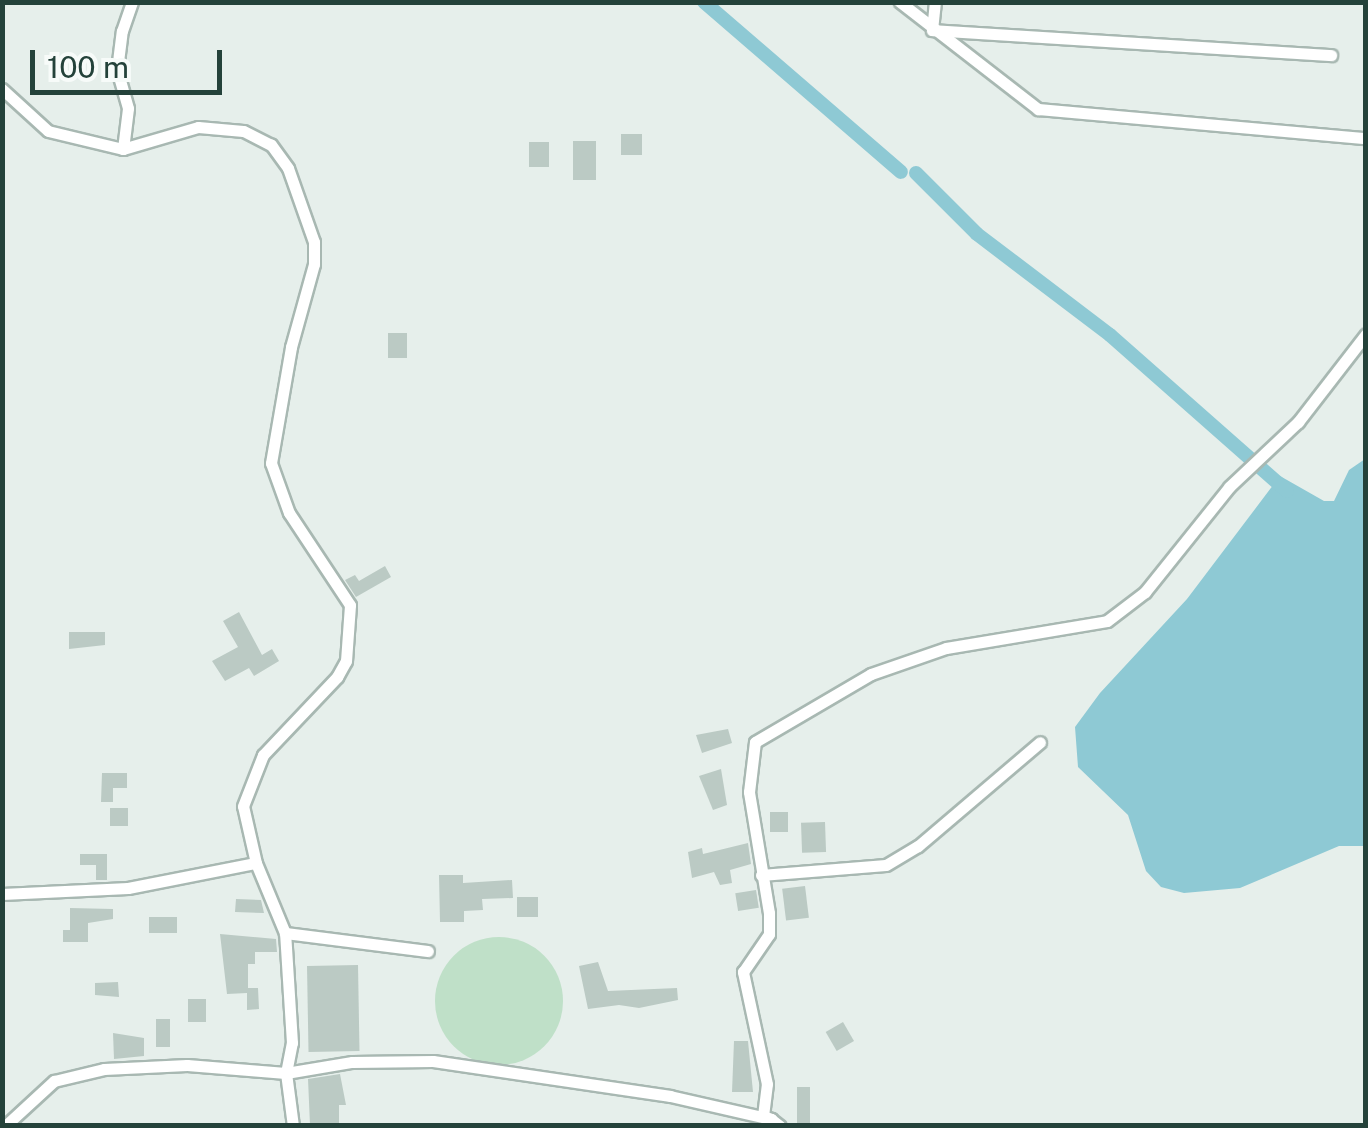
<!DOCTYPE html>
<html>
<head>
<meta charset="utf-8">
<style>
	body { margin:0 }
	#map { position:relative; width:1368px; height:1128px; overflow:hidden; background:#e6efeb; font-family:"Public Sans",sans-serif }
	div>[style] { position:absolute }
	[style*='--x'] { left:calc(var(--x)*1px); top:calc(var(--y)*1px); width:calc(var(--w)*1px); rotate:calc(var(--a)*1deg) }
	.green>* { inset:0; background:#bfe0c8 }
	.round { border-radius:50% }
	.water>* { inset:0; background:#8ec9d4 }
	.canal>* { height:14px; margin:-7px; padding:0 7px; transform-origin:7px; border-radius:7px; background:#8ec9d4 }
	.building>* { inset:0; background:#bbcac4; transform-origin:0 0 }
	.roads { filter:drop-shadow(2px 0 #a8b8b2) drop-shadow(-2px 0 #a8b8b2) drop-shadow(0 2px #a8b8b2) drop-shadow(0 -2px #a8b8b2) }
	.street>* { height:11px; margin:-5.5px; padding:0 5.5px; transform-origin:5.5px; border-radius:5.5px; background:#fff }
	span { translate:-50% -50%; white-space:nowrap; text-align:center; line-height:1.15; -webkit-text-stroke:10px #f7fbf9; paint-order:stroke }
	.frame { position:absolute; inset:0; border:5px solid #24423a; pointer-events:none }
	.scale { position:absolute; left:30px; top:50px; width:192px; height:45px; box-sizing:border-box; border:5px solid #24423a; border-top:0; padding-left:12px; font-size:30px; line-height:35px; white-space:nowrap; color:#24423a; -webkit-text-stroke:8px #f7fbf9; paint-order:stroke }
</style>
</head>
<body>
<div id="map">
	<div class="green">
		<i class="round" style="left:435px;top:937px;width:128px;height:128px"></i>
	</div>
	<div class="water">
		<i style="clip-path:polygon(1365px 459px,1365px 846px,1339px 846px,1240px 888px,1184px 893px,1161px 887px,1146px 871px,1128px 815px,1078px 767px,1075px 727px,1100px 693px,1187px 599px,1280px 476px,1324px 501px,1334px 501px,1349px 470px)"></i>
	</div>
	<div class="canal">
		<i style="--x:704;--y:2;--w:260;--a:40.8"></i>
		<i style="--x:916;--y:173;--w:86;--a:45"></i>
		<i style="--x:977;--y:234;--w:167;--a:37.2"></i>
		<i style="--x:1110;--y:335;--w:236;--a:41.4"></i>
	</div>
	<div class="building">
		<i style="left:621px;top:134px;width:21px;height:21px"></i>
		<i style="left:573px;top:141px;width:23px;height:39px"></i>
		<i style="left:529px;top:142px;width:20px;height:25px"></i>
		<i style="left:388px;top:333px;width:19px;height:25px"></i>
		<i style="clip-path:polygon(385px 566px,391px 577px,356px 597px,345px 580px,355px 575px,359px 581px)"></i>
		<i style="clip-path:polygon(239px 612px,262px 655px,272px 649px,279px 661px,254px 676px,249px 668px,225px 681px,212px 661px,238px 647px,223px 621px)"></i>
		<i style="clip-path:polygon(69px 632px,105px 632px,105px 645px,69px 649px)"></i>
		<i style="clip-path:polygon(728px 729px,732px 743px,702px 753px,696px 735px)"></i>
		<i style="clip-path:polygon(721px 769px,727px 805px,713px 810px,699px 776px)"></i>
		<i style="clip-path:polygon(102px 773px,127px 773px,127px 788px,113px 788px,113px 802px,101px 802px)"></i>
		<i style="left:110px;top:808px;width:18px;height:18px"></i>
		<i style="left:788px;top:812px;width:20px;height:18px;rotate:90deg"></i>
		<i style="left:825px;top:822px;width:30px;height:24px;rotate:88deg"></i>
		<i style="clip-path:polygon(748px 843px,751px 864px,730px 870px,732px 883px,720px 885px,714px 872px,692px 878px,688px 852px,702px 848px,703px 854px)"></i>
		<i style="clip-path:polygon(80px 854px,107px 854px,107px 880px,96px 880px,96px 865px,80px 865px)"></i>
		<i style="clip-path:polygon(439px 875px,463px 875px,463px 883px,512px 880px,513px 898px,482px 899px,483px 910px,464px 911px,464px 922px,440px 922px)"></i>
		<i style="left:805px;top:886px;width:32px;height:23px;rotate:83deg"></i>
		<i style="left:756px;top:890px;width:18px;height:21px;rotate:81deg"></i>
		<i style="left:538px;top:897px;width:20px;height:21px;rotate:90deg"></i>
		<i style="clip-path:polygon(236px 899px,261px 900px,264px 913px,235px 912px)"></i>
		<i style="clip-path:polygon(70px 908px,113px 909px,113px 919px,88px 923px,88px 942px,63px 942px,63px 930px,70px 930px)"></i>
		<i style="left:149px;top:917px;width:28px;height:16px"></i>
		<i style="clip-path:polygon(220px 934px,276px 939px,277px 952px,255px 952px,255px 964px,248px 964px,248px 988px,258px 988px,259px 1009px,247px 1010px,247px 993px,227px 994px)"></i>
		<i style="clip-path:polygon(598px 962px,608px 991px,677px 988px,678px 1000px,639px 1008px,619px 1005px,588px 1009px,579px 966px)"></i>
		<i style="left:358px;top:965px;width:86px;height:51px;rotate:89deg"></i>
		<i style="clip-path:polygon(118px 982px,119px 997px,95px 995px,95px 983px)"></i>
		<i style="left:206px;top:999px;width:23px;height:18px;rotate:90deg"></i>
		<i style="left:156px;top:1019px;width:14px;height:28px"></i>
		<i style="left:843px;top:1022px;width:22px;height:20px;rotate:60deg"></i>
		<i style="clip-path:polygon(113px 1033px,144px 1038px,144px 1056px,114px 1059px)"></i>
		<i style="clip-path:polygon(734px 1041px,748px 1041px,753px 1092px,732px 1092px)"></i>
		<i style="clip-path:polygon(340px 1074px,346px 1105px,339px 1105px,339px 1125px,310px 1125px,308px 1079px)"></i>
		<i style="left:797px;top:1087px;width:13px;height:39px"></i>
	</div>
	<div class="roads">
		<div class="street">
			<i style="--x:900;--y:2;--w:175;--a:37.8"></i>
			<i style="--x:1038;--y:109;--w:329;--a:5.1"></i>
			<i style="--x:932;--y:30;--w:400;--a:3.6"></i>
			<i style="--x:932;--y:30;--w:28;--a:-84"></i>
			<i style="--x:2;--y:89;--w:62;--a:42.4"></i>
			<i style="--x:48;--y:131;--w:77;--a:13.5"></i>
			<i style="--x:761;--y:875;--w:125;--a:-4.6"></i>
			<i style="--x:886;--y:865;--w:37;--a:-31"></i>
			<i style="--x:918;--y:846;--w:160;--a:-40.4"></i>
			<i style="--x:2;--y:894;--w:126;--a:-2.7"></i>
			<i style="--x:128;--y:888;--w:130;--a:-11.1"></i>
			<i style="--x:285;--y:933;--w:144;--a:7.2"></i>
			<i style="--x:5;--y:1126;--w:67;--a:-42.6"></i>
			<i style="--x:54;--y:1081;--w:51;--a:-13.5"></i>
			<i style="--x:104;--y:1069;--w:83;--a:-2.8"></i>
			<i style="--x:187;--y:1065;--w:99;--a:4.6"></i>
			<i style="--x:286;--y:1073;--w:31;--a:-79"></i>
			<i style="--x:292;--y:1043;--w:110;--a:-93.6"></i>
			<i style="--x:285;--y:933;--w:76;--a:-112.5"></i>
			<i style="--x:256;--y:863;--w:58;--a:-102.8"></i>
			<i style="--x:243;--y:806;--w:55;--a:-68.6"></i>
			<i style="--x:263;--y:755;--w:108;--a:-46.5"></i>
			<i style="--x:337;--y:677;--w:18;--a:-61"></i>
			<i style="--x:346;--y:661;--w:56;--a:-85.9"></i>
			<i style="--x:350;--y:605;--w:110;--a:-123.5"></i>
			<i style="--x:289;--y:513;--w:53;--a:-109.8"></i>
			<i style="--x:271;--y:463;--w:118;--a:-80.2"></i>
			<i style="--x:291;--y:347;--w:86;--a:-74.5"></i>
			<i style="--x:314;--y:264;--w:22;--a:-90"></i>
			<i style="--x:314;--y:242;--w:78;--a:-109.4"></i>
			<i style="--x:288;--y:168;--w:29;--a:-126"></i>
			<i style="--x:271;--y:145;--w:31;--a:-153"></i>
			<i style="--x:243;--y:131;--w:45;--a:-174.9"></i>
			<i style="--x:198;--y:127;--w:78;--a:163.7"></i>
			<i style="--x:123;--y:149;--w:41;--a:-83"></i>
			<i style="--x:128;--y:108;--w:40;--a:-106"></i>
			<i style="--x:117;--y:70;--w:39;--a:-83"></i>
			<i style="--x:122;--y:31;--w:31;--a:-71"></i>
			<i style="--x:293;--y:1126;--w:53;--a:-97.5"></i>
			<i style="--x:286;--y:1073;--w:67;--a:-9.5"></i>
			<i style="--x:352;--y:1062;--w:81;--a:-0.7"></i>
			<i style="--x:433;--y:1061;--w:240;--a:8.4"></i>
			<i style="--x:670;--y:1096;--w:104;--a:12.8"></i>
			<i style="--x:771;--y:1119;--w:11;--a:38"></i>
			<i style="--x:769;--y:1126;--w:7;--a:-74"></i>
			<i style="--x:771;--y:1119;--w:9;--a:-159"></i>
			<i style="--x:763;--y:1116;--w:32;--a:-83"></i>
			<i style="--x:767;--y:1084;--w:115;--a:-102.1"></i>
			<i style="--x:743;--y:972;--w:46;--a:-55.6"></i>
			<i style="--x:769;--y:934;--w:21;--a:-90"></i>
			<i style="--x:769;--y:913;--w:123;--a:-99.4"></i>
			<i style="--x:749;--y:792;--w:50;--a:-83.2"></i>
			<i style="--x:755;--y:742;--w:134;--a:-30.4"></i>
			<i style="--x:871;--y:674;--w:79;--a:-19.1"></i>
			<i style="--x:946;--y:648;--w:163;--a:-9.5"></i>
			<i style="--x:1107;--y:621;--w:48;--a:-37.3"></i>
			<i style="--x:1145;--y:592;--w:134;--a:-51.3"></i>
			<i style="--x:1229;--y:487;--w:95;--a:-43.3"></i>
			<i style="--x:1298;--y:422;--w:111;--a:-52.3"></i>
		</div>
	</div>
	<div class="frame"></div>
	<div class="scale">100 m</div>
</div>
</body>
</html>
